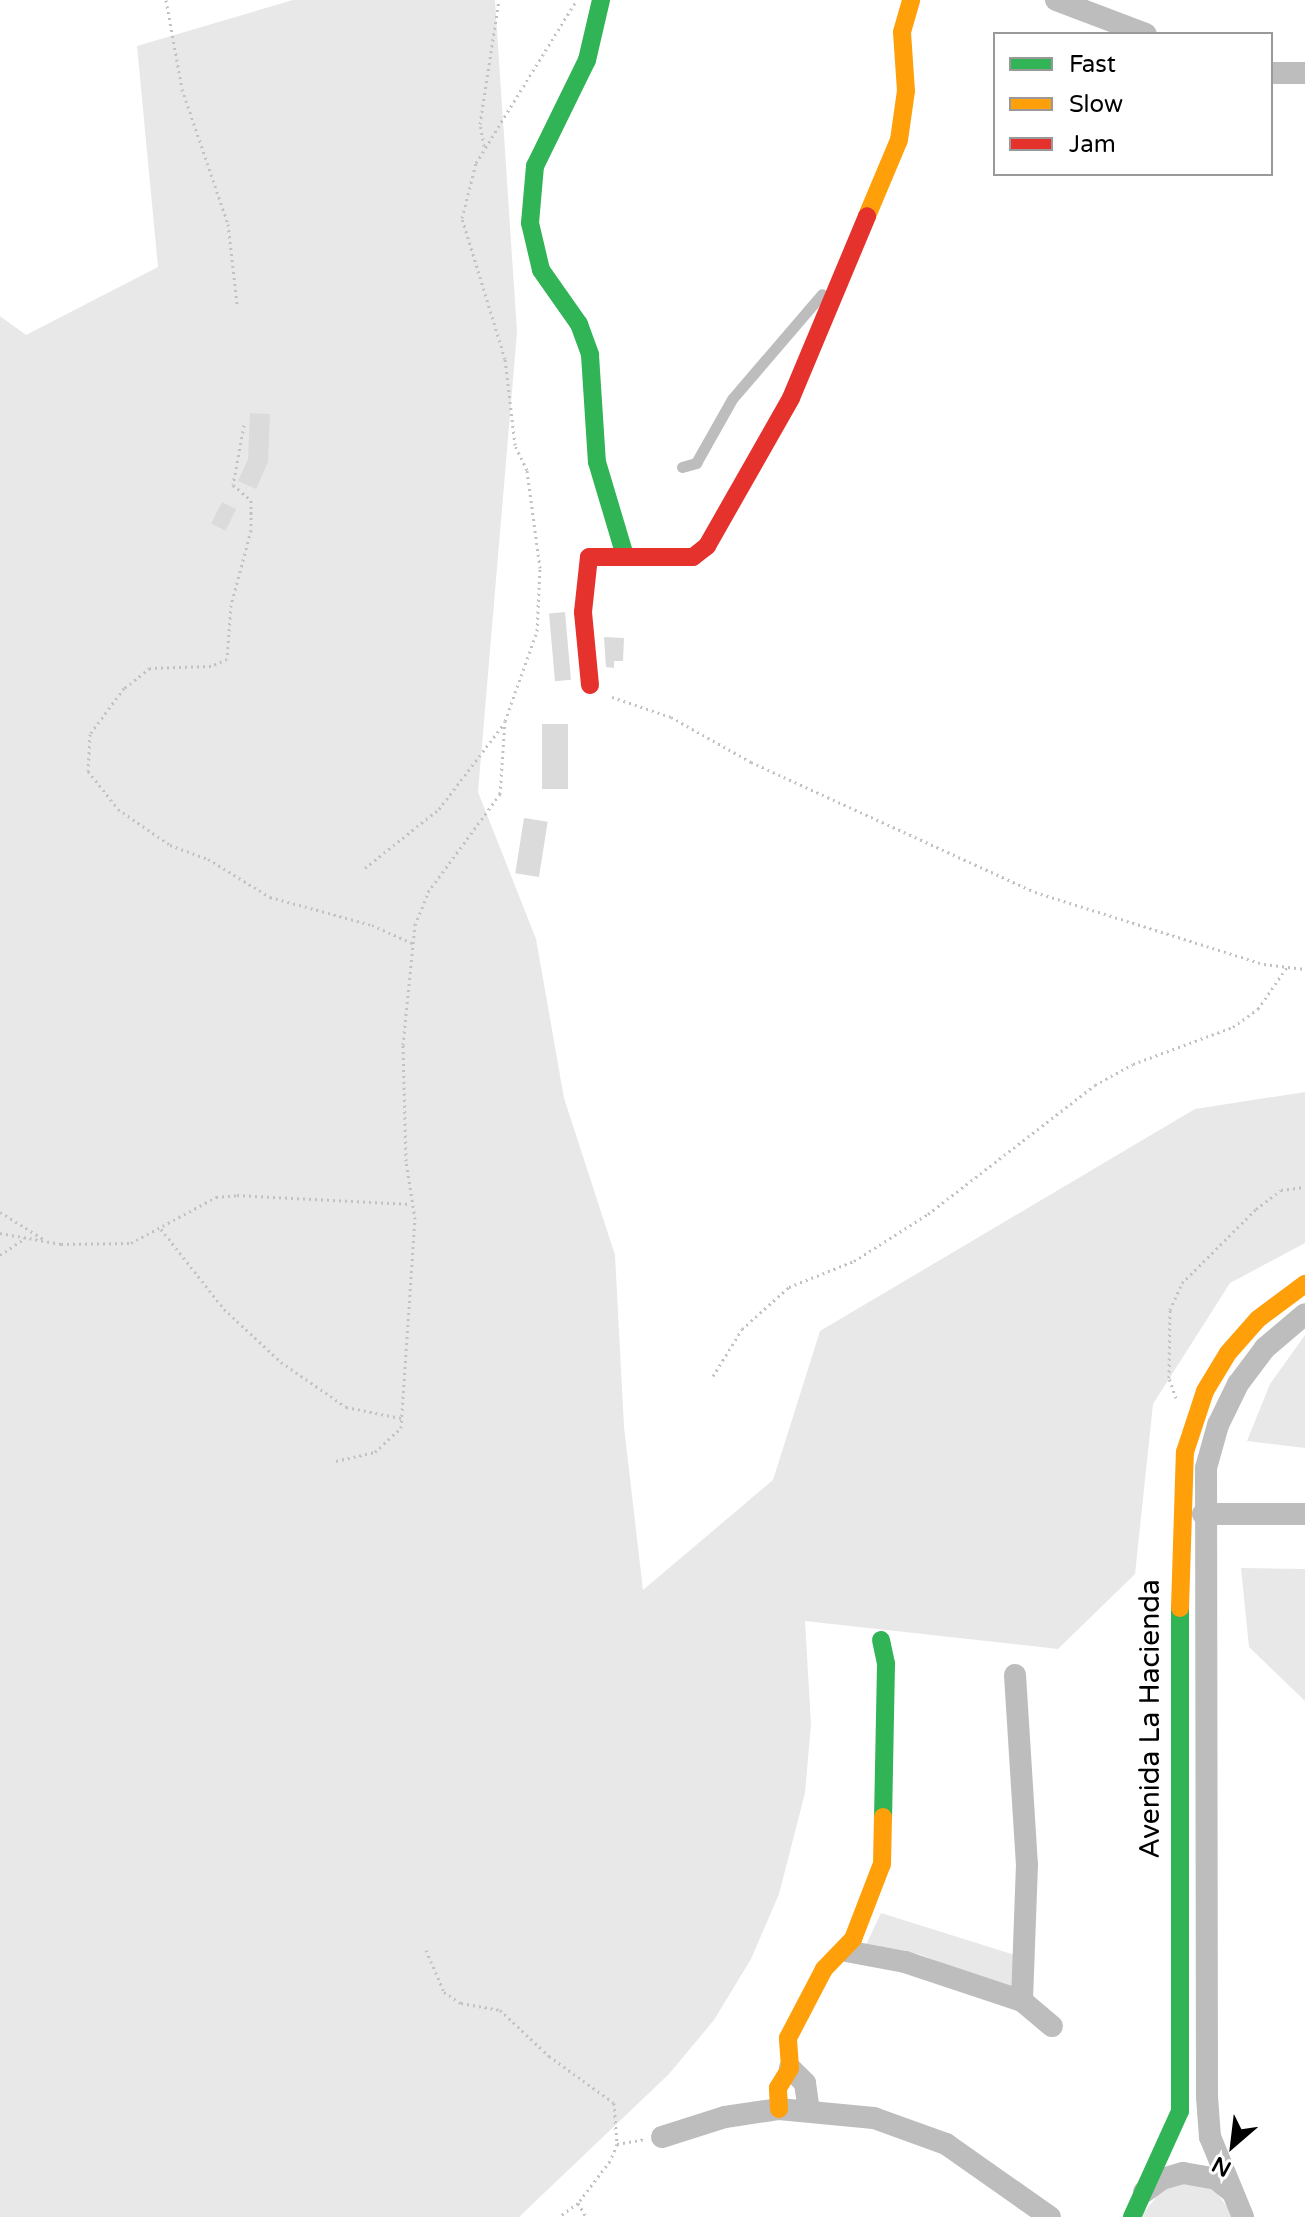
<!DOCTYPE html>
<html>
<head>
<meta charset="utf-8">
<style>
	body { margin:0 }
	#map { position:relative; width:1305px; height:2217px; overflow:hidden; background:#fff; font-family:"Varela Round",sans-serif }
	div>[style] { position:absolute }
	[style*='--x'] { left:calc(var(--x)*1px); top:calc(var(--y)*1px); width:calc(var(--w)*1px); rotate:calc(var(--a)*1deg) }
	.green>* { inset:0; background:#e8e8e8 }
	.building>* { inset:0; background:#dbdbdb; transform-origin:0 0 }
	.path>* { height:3px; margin-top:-1.5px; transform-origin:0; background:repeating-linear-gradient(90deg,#c2c2c2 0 2px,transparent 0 6px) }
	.lane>* { height:11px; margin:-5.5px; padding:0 5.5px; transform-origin:5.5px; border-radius:5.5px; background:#bdbdbd }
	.street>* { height:22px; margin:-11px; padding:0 11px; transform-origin:11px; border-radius:11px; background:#bdbdbd }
	.fast>* { height:18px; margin:-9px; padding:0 9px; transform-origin:9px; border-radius:9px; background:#30b455 }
	.slow>* { height:18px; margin:-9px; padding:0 9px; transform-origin:9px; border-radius:9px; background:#ff9f0a }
	.jam>* { height:18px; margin:-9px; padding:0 9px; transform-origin:9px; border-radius:9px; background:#e5322d }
	span { translate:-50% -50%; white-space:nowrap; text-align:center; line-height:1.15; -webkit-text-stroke:6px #fff; paint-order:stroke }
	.street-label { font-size:28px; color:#000 }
	.legend { position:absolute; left:993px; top:32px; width:280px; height:144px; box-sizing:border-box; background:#fff; border:2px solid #999; margin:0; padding:10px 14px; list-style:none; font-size:24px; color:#000 }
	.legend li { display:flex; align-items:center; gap:16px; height:40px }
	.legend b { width:40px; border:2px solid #999 }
	.north { position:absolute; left:1193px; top:2105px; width:80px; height:80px; -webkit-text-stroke:6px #fff; paint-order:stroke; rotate:208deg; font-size:22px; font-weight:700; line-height:32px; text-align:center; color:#000 }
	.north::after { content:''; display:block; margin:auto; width:28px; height:36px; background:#000; clip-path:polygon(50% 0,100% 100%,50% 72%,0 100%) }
</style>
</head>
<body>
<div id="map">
	<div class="green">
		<i style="clip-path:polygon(293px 0,495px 0,517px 332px,478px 792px,536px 939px,564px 1098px,615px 1255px,624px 1427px,643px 1590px,773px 1480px,820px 1331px,1195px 1109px,1305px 1092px,1305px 1243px,1230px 1283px,1153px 1404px,1135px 1574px,1058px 1649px,805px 1621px,811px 1724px,805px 1793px,779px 1894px,751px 1959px,714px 2020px,669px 2074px,519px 2217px,0 2217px,0 316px,26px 335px,158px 267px,137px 46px)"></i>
		<i style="clip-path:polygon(1305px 1335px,1305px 1448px,1247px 1441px,1270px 1384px)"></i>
		<i style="clip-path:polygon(1241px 1568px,1305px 1569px,1305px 1701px,1249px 1647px)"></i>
		<i style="clip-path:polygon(881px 1913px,1021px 1957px,1013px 1992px,919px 1954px,864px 1949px)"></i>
		<i style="clip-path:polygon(1195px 2180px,1216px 2192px,1235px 2217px,1140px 2217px,1166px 2185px)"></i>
	</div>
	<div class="building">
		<i style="clip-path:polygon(250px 413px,270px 414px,268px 462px,256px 489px,238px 481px,248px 459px)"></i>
		<i style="left:222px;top:502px;width:16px;height:24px;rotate:27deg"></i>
		<i style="left:565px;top:612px;width:68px;height:16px;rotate:85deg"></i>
		<i style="clip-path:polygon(604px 637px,624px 638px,623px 661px,614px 661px,614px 668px,606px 667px)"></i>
		<i style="left:542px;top:724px;width:26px;height:65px"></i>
		<i style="left:524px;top:818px;width:24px;height:56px;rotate:9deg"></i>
	</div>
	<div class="path">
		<i style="--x:166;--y:0;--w:90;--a:79.8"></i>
		<i style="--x:182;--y:89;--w:143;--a:71.2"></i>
		<i style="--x:228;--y:224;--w:80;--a:83.5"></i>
		<i style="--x:484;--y:146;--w:22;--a:-100"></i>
		<i style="--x:480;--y:124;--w:125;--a:-81.3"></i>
		<i style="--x:244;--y:425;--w:61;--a:100.4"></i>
		<i style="--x:233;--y:485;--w:23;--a:40"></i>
		<i style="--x:251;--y:500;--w:30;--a:90"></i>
		<i style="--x:251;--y:530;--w:78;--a:104.9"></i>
		<i style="--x:231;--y:605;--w:54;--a:94.2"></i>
		<i style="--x:227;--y:659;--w:17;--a:156"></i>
		<i style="--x:211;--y:666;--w:61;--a:178.1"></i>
		<i style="--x:150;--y:668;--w:33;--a:142"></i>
		<i style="--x:124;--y:688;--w:57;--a:126.5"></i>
		<i style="--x:90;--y:734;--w:37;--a:93"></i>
		<i style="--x:88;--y:771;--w:48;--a:51.7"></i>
		<i style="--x:118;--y:809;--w:63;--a:34.7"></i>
		<i style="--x:170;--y:845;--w:40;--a:20.2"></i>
		<i style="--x:208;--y:859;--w:73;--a:31.5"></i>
		<i style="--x:270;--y:897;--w:106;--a:15.4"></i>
		<i style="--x:372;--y:925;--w:44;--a:24.2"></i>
		<i style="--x:612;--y:697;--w:62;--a:18.7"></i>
		<i style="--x:671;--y:717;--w:92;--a:29.4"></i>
		<i style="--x:751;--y:762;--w:312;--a:24.6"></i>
		<i style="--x:1035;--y:892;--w:240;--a:17.5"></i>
		<i style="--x:1264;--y:964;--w:41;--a:7"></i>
		<i style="--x:365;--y:868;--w:95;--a:-38.6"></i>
		<i style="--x:439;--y:809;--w:106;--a:-52.7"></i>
		<i style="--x:0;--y:1212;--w:53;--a:31.9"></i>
		<i style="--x:161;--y:1229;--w:102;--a:51.8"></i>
		<i style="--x:224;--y:1309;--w:78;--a:42.9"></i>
		<i style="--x:281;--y:1362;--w:79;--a:34.7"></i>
		<i style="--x:346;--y:1407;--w:56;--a:11.3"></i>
		<i style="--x:0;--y:1233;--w:62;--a:10.2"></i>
		<i style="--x:61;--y:1244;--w:70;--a:-0.8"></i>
		<i style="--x:131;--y:1243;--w:97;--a:-28.4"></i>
		<i style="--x:216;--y:1197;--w:21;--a:-5"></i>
		<i style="--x:237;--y:1195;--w:174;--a:3"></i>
		<i style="--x:0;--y:1255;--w:30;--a:-34"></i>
		<i style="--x:713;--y:1376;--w:55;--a:-58.3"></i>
		<i style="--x:742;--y:1329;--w:63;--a:-41.8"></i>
		<i style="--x:789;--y:1287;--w:70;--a:-21.8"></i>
		<i style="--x:854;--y:1261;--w:88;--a:-32.4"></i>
		<i style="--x:928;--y:1214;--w:211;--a:-37.7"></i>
		<i style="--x:1095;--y:1085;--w:43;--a:-28.9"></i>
		<i style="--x:1133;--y:1064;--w:107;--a:-20.3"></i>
		<i style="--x:1233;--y:1027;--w:31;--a:-36"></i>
		<i style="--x:1258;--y:1009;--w:51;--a:-55.4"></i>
		<i style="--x:1176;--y:1398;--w:21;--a:-109"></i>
		<i style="--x:1169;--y:1378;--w:68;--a:-89.2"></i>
		<i style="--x:1170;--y:1310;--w:30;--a:-66"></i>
		<i style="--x:1182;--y:1283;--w:105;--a:-45"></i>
		<i style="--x:1256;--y:1209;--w:31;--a:-37"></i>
		<i style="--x:1281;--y:1190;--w:24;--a:-7"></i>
		<i style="--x:336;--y:1461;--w:40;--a:-13"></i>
		<i style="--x:375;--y:1452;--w:35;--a:-43"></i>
		<i style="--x:401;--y:1428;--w:209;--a:-86.2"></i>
		<i style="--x:415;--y:1219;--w:59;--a:-98.8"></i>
		<i style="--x:406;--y:1161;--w:116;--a:-91.5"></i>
		<i style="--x:403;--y:1045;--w:121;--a:-84.3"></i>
		<i style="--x:415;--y:925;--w:35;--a:-68"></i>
		<i style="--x:428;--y:892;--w:122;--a:-53.7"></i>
		<i style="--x:500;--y:794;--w:73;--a:-86.1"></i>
		<i style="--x:505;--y:721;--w:96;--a:-70.4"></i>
		<i style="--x:537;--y:631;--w:63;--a:-87.3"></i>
		<i style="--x:540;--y:568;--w:99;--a:-97.6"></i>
		<i style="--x:527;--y:470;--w:28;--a:-116"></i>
		<i style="--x:515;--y:445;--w:87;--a:-96.6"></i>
		<i style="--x:505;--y:359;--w:147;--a:-107"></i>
		<i style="--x:462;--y:218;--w:57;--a:-75.7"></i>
		<i style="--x:476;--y:163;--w:188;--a:-58.3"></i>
		<i style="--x:426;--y:1950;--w:46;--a:66.8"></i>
		<i style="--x:444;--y:1992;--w:20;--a:33"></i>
		<i style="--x:461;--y:2003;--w:40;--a:10"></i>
		<i style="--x:500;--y:2010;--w:67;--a:43.2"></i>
		<i style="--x:549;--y:2056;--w:80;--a:35.9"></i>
		<i style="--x:614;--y:2103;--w:41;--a:85.8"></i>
		<i style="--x:617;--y:2144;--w:18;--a:112"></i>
		<i style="--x:610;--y:2161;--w:53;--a:127.3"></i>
		<i style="--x:578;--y:2203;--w:24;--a:144"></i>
		<i style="--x:617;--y:2144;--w:28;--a:-10"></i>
		<i style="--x:578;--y:2203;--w:16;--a:60"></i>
	</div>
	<div class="lane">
		<i style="--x:682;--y:467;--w:15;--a:-16"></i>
		<i style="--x:696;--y:463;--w:73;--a:-60.6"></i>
		<i style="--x:732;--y:399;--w:138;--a:-49.4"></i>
	</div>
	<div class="street">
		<i style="--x:1056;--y:0;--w:96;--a:20.7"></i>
		<i style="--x:1271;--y:73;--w:34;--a:0"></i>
		<i style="--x:1203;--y:1514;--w:102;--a:0"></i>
		<i style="--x:1015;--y:1675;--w:189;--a:86.4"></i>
		<i style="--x:1027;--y:1864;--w:137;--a:92.1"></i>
		<i style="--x:846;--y:1951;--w:60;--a:10.6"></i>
		<i style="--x:905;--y:1962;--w:123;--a:18.4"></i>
		<i style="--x:1022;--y:2001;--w:39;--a:40"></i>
		<i style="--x:790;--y:2068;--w:21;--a:45"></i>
		<i style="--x:805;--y:2083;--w:28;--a:82"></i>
		<i style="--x:662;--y:2137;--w:66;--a:-17.6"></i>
		<i style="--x:725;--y:2117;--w:55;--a:-8.4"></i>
		<i style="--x:779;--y:2109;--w:95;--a:5.4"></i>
		<i style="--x:874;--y:2118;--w:77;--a:19.9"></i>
		<i style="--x:946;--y:2144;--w:127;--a:35.1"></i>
		<i style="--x:1144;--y:2192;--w:22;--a:-36"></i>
		<i style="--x:1162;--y:2179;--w:22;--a:-16"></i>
		<i style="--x:1183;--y:2173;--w:34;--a:10"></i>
		<i style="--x:1216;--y:2179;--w:21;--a:39"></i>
		<i style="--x:1243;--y:2217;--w:87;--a:-112.4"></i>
		<i style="--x:1210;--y:2137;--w:40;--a:-94.3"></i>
		<i style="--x:1207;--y:2097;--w:629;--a:-90.09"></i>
		<i style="--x:1206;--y:1468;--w:45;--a:-74.4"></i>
		<i style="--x:1218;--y:1425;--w:46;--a:-64"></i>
		<i style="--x:1238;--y:1384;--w:45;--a:-53.1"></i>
		<i style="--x:1265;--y:1348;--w:52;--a:-40.4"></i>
	</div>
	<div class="fast">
		<i style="--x:601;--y:0;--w:62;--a:103.1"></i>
		<i style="--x:587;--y:60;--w:118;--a:116.1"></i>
		<i style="--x:535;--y:166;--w:57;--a:95"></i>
		<i style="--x:530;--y:223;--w:48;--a:76.8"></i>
		<i style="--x:541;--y:270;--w:66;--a:54.9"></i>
		<i style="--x:579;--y:324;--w:33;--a:70"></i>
		<i style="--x:590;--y:355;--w:107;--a:86.3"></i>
		<i style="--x:597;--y:462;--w:98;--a:73.4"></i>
		<i style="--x:881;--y:1640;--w:25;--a:78"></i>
		<i style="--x:886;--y:1664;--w:153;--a:91.1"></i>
		<i style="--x:1132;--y:2217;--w:116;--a:-65.6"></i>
		<i style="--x:1180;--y:2111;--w:503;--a:-90"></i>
	</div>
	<div class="slow">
		<i style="--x:867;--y:216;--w:82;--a:-67.2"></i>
		<i style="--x:899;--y:140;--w:49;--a:-81.9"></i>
		<i style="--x:906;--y:91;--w:59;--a:-93.9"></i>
		<i style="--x:902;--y:32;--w:33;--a:-74"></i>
		<i style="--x:1180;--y:1608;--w:156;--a:-88.2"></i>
		<i style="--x:1185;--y:1452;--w:64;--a:-71.8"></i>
		<i style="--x:1205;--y:1391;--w:44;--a:-58.8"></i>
		<i style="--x:1228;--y:1353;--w:45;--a:-48.6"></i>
		<i style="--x:1258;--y:1319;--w:59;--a:-36.7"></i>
		<i style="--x:779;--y:2109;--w:21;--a:-93"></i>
		<i style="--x:778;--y:2088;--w:23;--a:-59"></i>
		<i style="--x:790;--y:2068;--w:30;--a:-94"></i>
		<i style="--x:788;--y:2038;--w:78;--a:-62.4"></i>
		<i style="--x:824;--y:1969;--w:42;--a:-46"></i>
		<i style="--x:853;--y:1939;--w:80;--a:-68.9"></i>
		<i style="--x:882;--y:1864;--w:47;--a:-88.8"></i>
	</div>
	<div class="jam">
		<i style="--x:590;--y:685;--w:73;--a:-95.5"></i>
		<i style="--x:583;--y:612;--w:55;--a:-83.8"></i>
		<i style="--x:589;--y:557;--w:104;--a:0"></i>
		<i style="--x:693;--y:557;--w:18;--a:-38"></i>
		<i style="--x:707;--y:546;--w:170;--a:-60.4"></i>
		<i style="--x:791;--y:398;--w:197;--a:-67.3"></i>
	</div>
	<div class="street-label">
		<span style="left:1150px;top:1719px;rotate:-90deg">Avenida La Hacienda</span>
	</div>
	<ul class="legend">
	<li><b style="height:10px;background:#30b455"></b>Fast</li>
	<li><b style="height:10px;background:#ff9f0a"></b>Slow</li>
	<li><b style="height:10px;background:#e5322d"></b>Jam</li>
	</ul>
	<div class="north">N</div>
</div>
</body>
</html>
